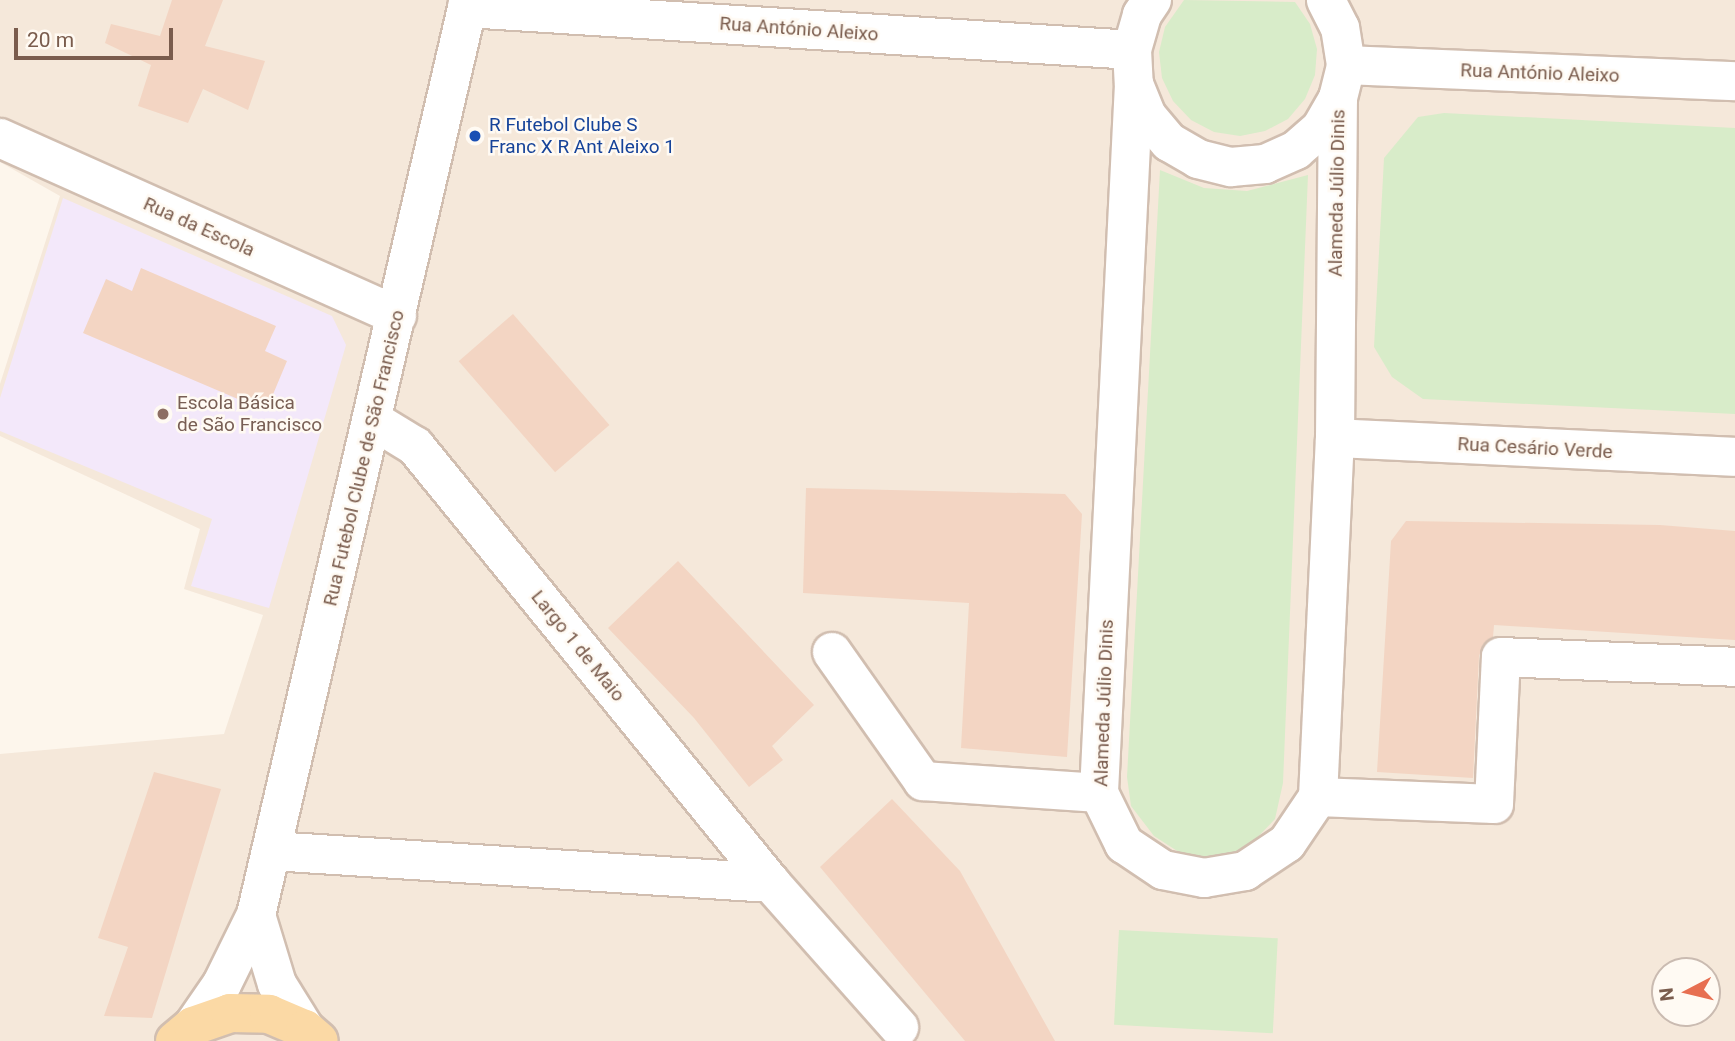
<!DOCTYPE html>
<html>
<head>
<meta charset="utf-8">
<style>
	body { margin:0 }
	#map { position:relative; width:1735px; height:1041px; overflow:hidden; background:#fdf6ec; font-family:Roboto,sans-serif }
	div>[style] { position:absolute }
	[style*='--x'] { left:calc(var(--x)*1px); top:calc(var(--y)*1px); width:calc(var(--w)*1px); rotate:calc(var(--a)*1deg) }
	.residential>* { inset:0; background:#f5e8da }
	.education>* { inset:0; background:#f3e8fa }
	.green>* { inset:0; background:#d8ecc9; transform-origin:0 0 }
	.building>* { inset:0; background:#f3d5c3; transform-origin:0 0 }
	.roads { filter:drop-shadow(2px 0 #d1beb0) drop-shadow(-2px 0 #d1beb0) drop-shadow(0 2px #d1beb0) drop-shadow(0 -2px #d1beb0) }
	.street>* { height:38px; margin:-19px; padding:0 19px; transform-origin:19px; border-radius:19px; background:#fff }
	.secondary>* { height:38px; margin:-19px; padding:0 19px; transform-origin:19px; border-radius:19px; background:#fff }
	.primary>* { height:38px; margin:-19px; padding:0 19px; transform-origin:19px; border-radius:19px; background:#fbd9a5 }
	.dots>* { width:19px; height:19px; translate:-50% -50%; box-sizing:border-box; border:4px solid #fffaf3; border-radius:50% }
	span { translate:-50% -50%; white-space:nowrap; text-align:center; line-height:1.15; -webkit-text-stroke:5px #fffaf3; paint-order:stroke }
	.street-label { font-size:19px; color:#7a5c4d }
	.transit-label { font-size:19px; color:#164399 }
	.left { translate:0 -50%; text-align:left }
	.education-label { font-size:19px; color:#785e54 }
	.north { position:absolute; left:1651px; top:957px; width:70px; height:70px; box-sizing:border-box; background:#fffaf3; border:2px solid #cabbb1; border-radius:50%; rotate:263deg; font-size:19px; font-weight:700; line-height:28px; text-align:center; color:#7a5c4d }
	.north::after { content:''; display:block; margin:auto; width:24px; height:32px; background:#e76f51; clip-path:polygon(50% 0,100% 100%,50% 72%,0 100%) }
	.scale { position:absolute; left:14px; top:28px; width:159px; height:32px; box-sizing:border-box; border:4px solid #7a5c4d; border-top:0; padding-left:9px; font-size:21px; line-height:24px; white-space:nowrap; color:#7a5c4d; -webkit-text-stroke:5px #fffaf3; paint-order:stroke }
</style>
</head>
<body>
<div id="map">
	<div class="residential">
		<i style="clip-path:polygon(evenodd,0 0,1735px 0,1735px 1041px,0 1041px,0 754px,224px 734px,263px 615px,184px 589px,200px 529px,0 436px,0 384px,60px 196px,0 162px,0 0,1665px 971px,1707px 971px,1707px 1013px,1665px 1013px,1665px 971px)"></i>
	</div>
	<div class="education">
		<i style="clip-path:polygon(63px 198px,332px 316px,346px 345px,269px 608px,191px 586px,212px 519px,0 431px,0 398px)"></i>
	</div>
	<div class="green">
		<i style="clip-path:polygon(1184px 0,1295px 2px,1310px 24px,1317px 49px,1315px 75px,1305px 99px,1288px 119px,1265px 131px,1240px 136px,1214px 132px,1191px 120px,1173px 101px,1162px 78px,1159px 52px,1165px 27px)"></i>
		<i style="clip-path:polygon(1444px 113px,1735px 128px,1735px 414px,1423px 399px,1392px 377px,1374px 347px,1384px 158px,1418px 117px)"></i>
		<i style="clip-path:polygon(1160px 170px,1204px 188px,1247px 191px,1308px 175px,1283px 783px,1275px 819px,1252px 843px,1221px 859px,1185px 856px,1154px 836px,1131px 806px,1127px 777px)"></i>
		<i style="left:1119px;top:930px;width:159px;height:95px;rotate:3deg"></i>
	</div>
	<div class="building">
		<i style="clip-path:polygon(172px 0,223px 0,205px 46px,265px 61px,248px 110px,203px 89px,188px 123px,138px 106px,151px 65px,105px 43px,111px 24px,160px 36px)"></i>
		<i style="clip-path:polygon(141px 268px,276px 326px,265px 351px,287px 361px,266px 411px,83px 333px,106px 279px,132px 291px)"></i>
		<i style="left:513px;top:314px;width:147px;height:72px;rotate:49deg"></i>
		<i style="clip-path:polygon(806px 488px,1065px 494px,1082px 514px,1067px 757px,961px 748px,969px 603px,803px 593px)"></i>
		<i style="clip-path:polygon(1406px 521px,1660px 525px,1735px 531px,1735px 640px,1494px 625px,1493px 637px,1483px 645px,1479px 656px,1473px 778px,1377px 772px,1391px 541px)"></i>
		<i style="clip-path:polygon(678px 561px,814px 705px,772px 746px,783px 760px,749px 787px,694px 718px,608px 628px)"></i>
		<i style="clip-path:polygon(154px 772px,221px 789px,152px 1018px,104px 1016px,128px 947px,98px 938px)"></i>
		<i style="clip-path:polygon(892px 799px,960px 871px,1055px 1041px,965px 1041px,820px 867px)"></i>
	</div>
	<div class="roads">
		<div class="street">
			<i style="--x:1152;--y:0;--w:18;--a:124"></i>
			<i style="--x:1142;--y:15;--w:36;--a:106"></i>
			<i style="--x:1132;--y:50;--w:34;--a:87"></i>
			<i style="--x:1134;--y:84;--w:35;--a:68"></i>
			<i style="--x:1147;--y:116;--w:34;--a:50"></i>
			<i style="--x:1169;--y:142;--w:34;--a:30"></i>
			<i style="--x:1198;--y:159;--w:34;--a:14"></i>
			<i style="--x:1231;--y:167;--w:34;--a:-5"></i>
			<i style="--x:1265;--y:164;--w:34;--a:-24"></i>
			<i style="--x:1296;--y:150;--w:33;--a:-41"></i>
			<i style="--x:1321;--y:128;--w:34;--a:-60"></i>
			<i style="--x:1338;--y:98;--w:34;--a:-76"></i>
			<i style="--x:1346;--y:65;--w:37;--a:-99"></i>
			<i style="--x:1340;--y:28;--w:31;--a:-117"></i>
			<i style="--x:467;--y:8;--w:666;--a:3.61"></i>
			<i style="--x:1346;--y:65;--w:389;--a:2.4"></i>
			<i style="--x:1134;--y:84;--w:710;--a:92.83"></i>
			<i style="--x:1099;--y:793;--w:57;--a:63.9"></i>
			<i style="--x:1124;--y:844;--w:47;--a:33.7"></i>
			<i style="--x:1163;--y:870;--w:42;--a:11"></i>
			<i style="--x:1204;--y:878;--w:42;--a:-9.7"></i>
			<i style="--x:1245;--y:871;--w:50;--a:-33.7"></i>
			<i style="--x:1287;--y:843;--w:55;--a:-56"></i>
			<i style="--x:1318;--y:797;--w:359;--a:-87.3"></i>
			<i style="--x:1335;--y:438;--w:340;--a:-89.5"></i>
			<i style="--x:0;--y:138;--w:435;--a:24.1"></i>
			<i style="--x:374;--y:421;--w:48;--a:31.4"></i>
			<i style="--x:415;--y:446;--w:564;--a:50.83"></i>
			<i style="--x:771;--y:883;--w:193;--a:48.4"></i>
			<i style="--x:1335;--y:438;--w:400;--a:2.7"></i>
			<i style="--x:832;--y:652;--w:158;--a:54.8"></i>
			<i style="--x:923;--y:781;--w:176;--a:3.9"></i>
			<i style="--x:1318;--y:797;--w:176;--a:2.3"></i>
			<i style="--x:1494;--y:804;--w:147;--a:-87.3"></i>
			<i style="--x:1501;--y:657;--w:234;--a:2.4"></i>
			<i style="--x:272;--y:851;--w:500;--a:3.67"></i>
		</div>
		<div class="secondary">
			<i style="--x:256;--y:915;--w:72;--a:73.1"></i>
			<i style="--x:277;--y:984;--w:53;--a:58.1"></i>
			<i style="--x:193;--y:1026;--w:51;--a:-55.4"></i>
			<i style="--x:222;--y:984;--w:77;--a:-63.8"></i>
			<i style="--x:256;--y:915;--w:939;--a:-76.9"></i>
		</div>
		<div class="primary">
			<i style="--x:175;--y:1041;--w:23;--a:-40"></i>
			<i style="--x:193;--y:1026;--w:39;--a:-19"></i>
			<i style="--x:230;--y:1013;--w:39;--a:1"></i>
			<i style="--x:269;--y:1014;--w:39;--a:23"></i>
			<i style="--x:305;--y:1029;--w:18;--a:41"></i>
		</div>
	</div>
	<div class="dots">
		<i style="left:475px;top:136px;background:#1a4fb4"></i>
		<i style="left:163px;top:414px;background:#8d6e63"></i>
	</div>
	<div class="street-label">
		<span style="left:799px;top:29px;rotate:4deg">Rua António Aleixo</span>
		<span style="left:1540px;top:73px;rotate:2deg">Rua António Aleixo</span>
		<span style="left:1337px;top:193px;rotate:-89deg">Alameda Júlio Dinis</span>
		<span style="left:199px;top:227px;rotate:24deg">Rua da Escola</span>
		<span style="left:1535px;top:448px;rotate:3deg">Rua Cesário Verde</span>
		<span style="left:364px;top:458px;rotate:-77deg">Rua Futebol Clube de São Francisco</span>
		<span style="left:578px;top:646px;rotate:51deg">Largo 1 de Maio</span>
		<span style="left:1104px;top:703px;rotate:-88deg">Alameda Júlio Dinis</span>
	</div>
	<div class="transit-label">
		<span class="left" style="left:489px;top:136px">R Futebol Clube S<br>Franc X R Ant Aleixo 1</span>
	</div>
	<div class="education-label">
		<span class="left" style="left:177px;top:414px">Escola Básica<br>de São Francisco</span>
	</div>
	<div class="north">N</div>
	<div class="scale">20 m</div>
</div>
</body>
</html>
